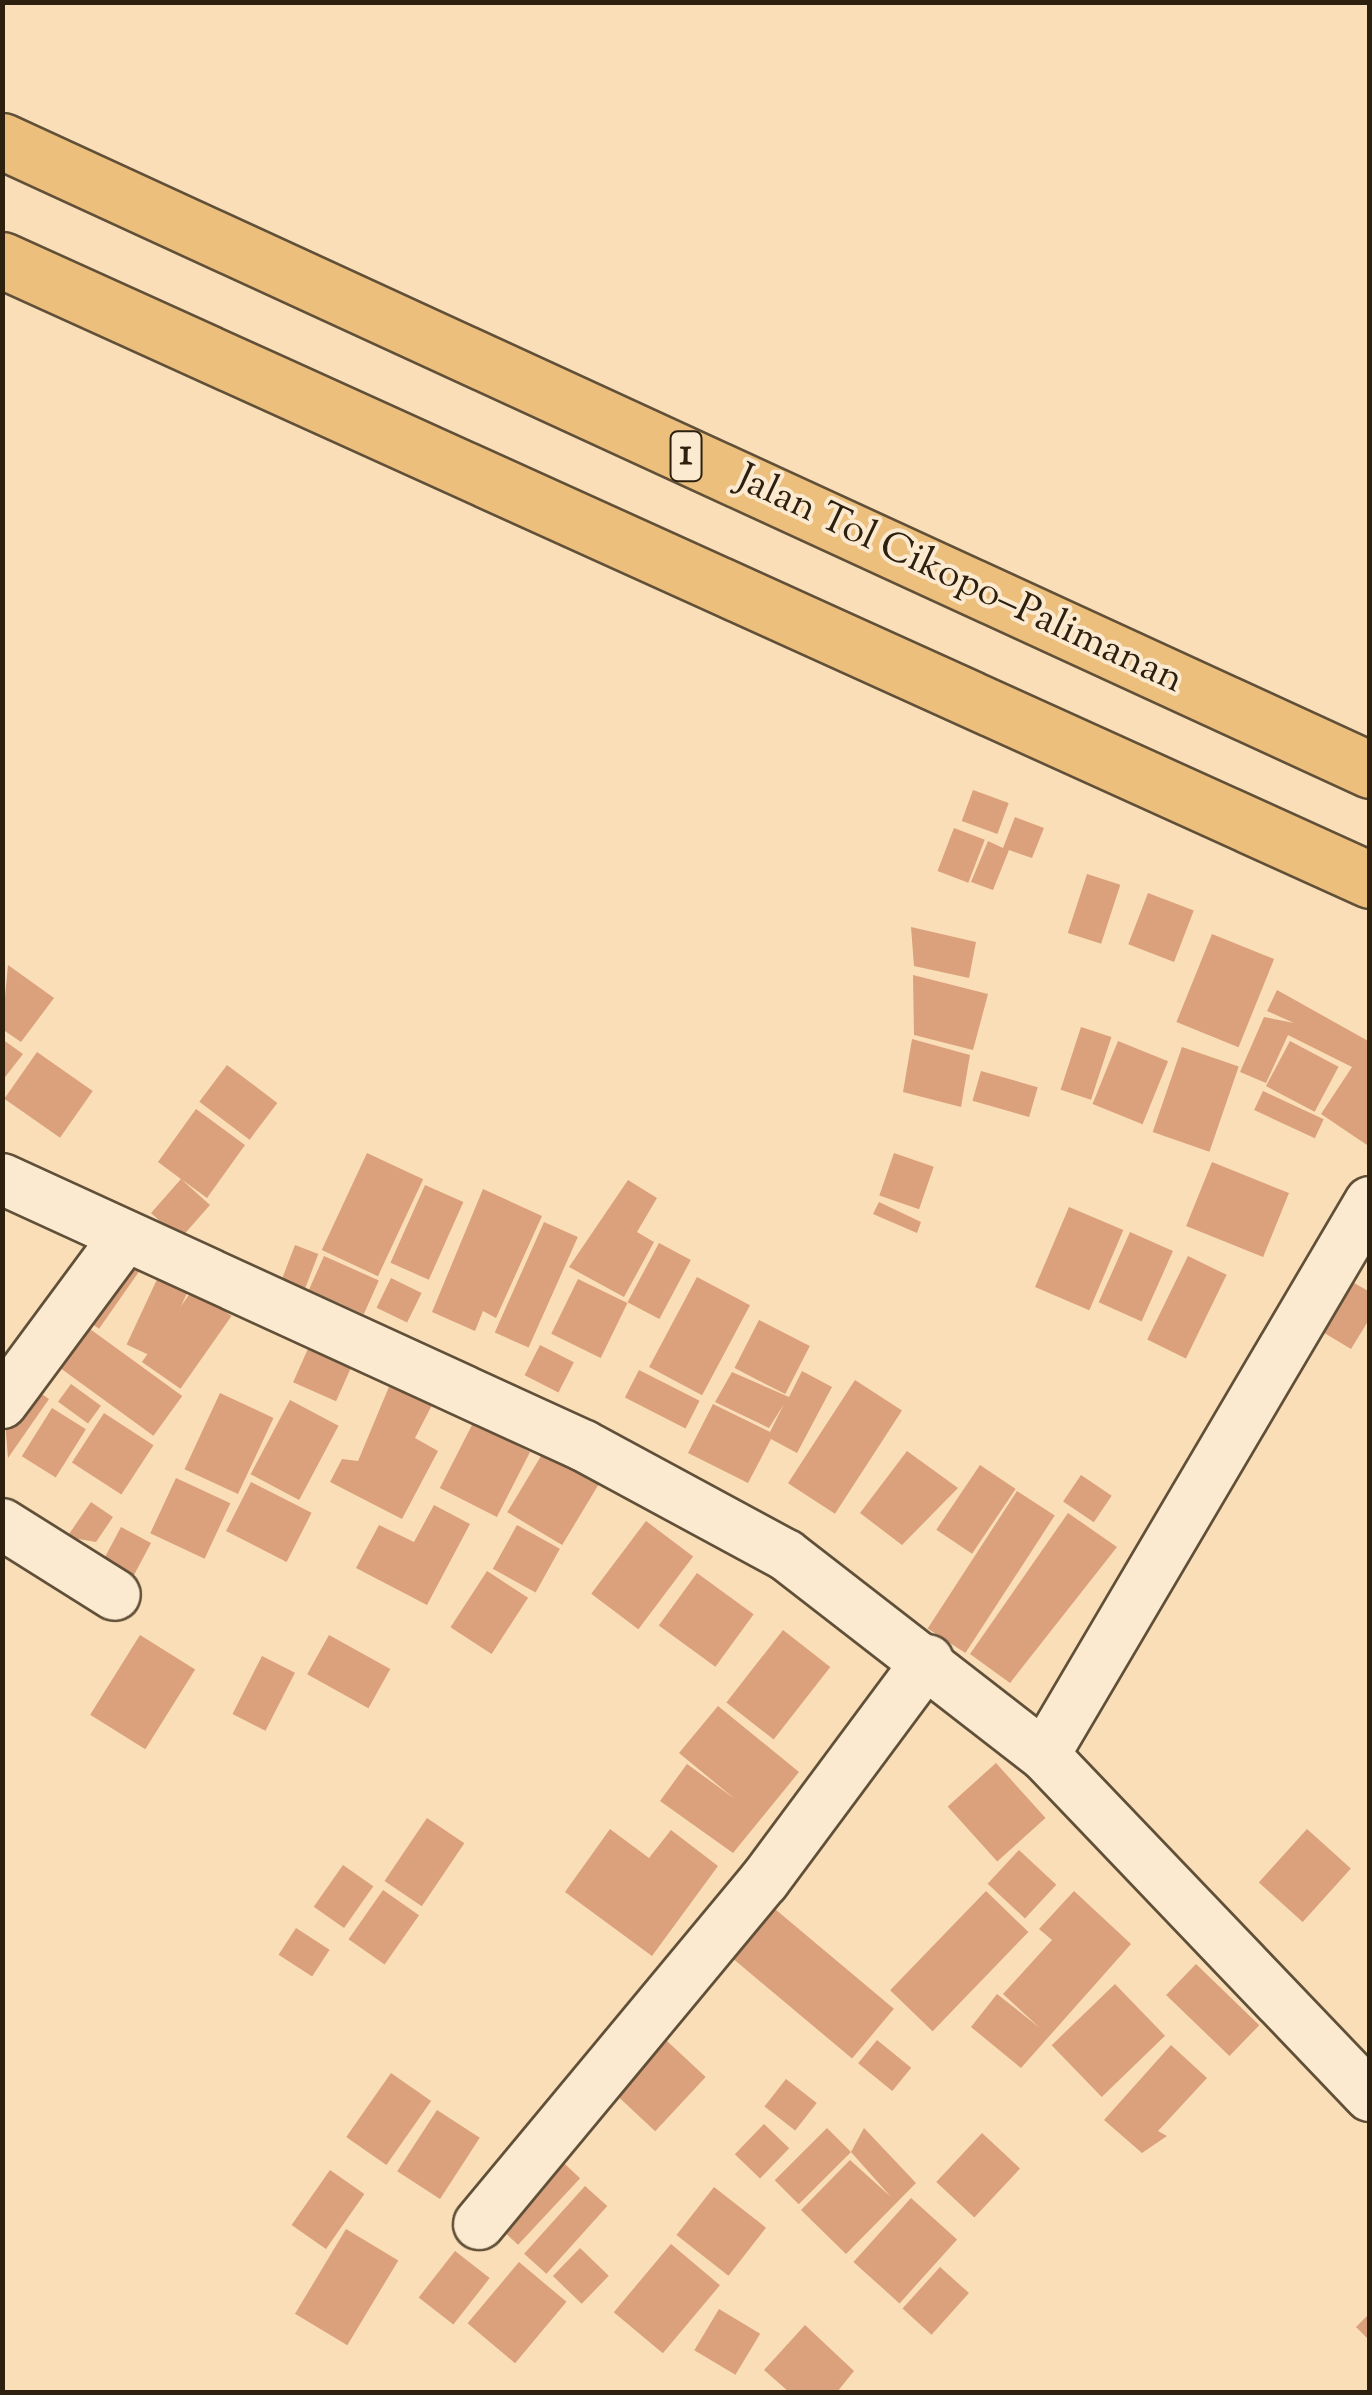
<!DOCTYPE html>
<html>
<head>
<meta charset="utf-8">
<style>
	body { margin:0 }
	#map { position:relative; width:1372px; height:2395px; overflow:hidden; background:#fadeb7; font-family:"Sorts Mill Goudy",serif }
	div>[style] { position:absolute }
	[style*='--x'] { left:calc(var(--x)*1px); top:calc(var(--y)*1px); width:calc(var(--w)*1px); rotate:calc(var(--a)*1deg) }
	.building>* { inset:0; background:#dba07c; transform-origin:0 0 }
	.roads { filter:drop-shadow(2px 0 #615039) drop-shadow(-2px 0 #615039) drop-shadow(0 2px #615039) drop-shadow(0 -2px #615039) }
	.minor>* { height:50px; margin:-25px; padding:0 25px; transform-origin:25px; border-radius:25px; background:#fcead0 }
	.highway>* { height:55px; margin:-27.5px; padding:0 27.5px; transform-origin:27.5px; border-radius:27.5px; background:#edbf7c }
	span { translate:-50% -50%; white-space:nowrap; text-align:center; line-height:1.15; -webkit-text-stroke:8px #fcead0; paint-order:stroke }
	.shield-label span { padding:2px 8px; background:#fcead0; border:2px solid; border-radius:8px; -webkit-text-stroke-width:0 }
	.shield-label { font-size:38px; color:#2e200f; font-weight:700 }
	.street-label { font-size:40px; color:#2e200f }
	.frame { position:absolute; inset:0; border:5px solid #2e200f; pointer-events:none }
</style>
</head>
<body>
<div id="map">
	<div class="building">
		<i style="left:973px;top:790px;width:38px;height:33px;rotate:20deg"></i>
		<i style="clip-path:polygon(1015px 817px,1044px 828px,1032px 858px,1009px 850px,993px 890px,971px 882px,988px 841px,1003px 848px)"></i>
		<i style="left:954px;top:828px;width:33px;height:46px;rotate:21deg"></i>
		<i style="left:1087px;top:874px;width:35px;height:62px;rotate:18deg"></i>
		<i style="left:1148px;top:893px;width:49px;height:55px;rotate:21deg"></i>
		<i style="clip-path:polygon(911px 927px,976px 942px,969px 978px,914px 966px)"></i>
		<i style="left:1212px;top:934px;width:67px;height:95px;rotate:22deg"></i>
		<i style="clip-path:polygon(8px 965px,54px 998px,21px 1042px,2px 1029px)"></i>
		<i style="clip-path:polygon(913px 975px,988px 994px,973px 1050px,914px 1035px)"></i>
		<i style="clip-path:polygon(1277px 990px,1370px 1042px,1370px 1147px,1321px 1114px,1352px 1067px,1288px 1035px,1266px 1083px,1240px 1072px,1264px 1017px,1294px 1023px,1267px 1011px)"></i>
		<i style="left:1081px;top:1027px;width:32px;height:66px;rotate:18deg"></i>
		<i style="clip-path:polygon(2px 1039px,23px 1054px,2px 1081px)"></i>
		<i style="clip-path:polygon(912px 1039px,970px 1055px,961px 1107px,903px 1092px)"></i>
		<i style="left:1118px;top:1041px;width:54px;height:68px;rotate:22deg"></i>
		<i style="left:1290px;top:1041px;width:55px;height:51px;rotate:28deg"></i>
		<i style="left:1182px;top:1047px;width:60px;height:90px;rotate:19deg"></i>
		<i style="left:37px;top:1052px;width:68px;height:57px;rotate:35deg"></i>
		<i style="left:227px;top:1065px;width:63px;height:46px;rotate:37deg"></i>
		<i style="left:981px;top:1071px;width:59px;height:31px;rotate:16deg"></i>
		<i style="left:1263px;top:1091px;width:67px;height:21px;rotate:25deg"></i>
		<i style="clip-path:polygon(196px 1109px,245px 1145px,207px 1198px,181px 1179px,210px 1205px,180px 1239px,151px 1213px,181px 1179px,158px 1162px)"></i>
		<i style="left:367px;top:1153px;width:62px;height:107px;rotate:25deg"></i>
		<i style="left:894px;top:1153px;width:42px;height:45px;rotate:19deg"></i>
		<i style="left:1212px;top:1162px;width:83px;height:69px;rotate:22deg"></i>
		<i style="clip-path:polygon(628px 1180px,657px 1198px,637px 1232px,654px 1242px,624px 1297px,569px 1267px)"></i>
		<i style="left:425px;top:1185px;width:42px;height:85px;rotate:24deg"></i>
		<i style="clip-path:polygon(483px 1189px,542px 1216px,496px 1318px,483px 1311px,475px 1331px,432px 1312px)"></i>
		<i style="clip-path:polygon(879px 1202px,921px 1222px,917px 1233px,873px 1214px)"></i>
		<i style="left:1069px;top:1207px;width:59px;height:87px;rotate:23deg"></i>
		<i style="left:544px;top:1222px;width:37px;height:121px;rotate:24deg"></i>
		<i style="left:1130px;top:1232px;width:47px;height:77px;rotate:24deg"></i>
		<i style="left:106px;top:1242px;width:44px;height:75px;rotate:35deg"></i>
		<i style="left:659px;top:1243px;width:36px;height:67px;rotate:28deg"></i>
		<i style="left:295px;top:1245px;width:25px;height:37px;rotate:21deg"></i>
		<i style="left:324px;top:1256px;width:60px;height:37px;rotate:24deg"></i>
		<i style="left:1188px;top:1256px;width:43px;height:93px;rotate:26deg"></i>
		<i style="left:160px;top:1273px;width:33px;height:79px;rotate:25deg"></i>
		<i style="clip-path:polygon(1340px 1275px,1370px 1292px,1370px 1318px,1351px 1349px,1311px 1325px)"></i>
		<i style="left:697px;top:1277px;width:60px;height:102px;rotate:28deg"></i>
		<i style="left:391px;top:1278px;width:34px;height:33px;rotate:26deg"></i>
		<i style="left:578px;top:1279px;width:55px;height:61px;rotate:26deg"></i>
		<i style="left:193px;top:1289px;width:47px;height:89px;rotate:35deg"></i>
		<i style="left:759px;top:1320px;width:57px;height:54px;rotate:27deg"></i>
		<i style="left:90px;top:1329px;width:114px;height:49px;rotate:36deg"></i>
		<i style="left:311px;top:1342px;width:47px;height:44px;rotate:24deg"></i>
		<i style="left:540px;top:1345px;width:38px;height:34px;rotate:27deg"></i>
		<i style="left:639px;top:1370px;width:68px;height:31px;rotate:27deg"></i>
		<i style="clip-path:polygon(802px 1371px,832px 1387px,797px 1453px,771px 1439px,748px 1483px,688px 1453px,713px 1404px,770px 1432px,784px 1404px,769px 1428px,715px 1402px,732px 1372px,789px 1397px)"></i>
		<i style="clip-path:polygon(10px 1372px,49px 1399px,8px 1458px,2px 1383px)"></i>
		<i style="left:855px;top:1380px;width:56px;height:123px;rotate:33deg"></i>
		<i style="clip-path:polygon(391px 1382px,432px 1405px,415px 1438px,438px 1451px,402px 1519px,330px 1482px,342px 1459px,358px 1461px)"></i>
		<i style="left:71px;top:1384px;width:37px;height:22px;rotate:36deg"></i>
		<i style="left:220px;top:1393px;width:59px;height:84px;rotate:25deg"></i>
		<i style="left:290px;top:1400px;width:55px;height:84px;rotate:28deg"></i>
		<i style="left:52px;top:1408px;width:40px;height:57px;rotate:32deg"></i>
		<i style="left:104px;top:1413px;width:59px;height:59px;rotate:33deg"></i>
		<i style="left:473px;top:1423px;width:64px;height:73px;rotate:27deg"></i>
		<i style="left:550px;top:1441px;width:64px;height:83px;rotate:31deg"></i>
		<i style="clip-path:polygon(907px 1451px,958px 1488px,902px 1545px,860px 1513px)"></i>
		<i style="left:980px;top:1465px;width:43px;height:78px;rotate:34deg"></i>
		<i style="left:1081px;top:1475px;width:37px;height:32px;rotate:34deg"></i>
		<i style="left:176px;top:1478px;width:60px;height:61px;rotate:25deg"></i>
		<i style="left:251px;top:1482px;width:68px;height:55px;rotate:27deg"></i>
		<i style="left:1017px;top:1491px;width:45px;height:164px;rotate:33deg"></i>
		<i style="clip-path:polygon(91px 1502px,113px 1517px,96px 1542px,67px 1537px)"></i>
		<i style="clip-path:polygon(434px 1505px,470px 1524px,427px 1605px,356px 1568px,379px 1525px,414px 1542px)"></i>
		<i style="clip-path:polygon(1068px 1513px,1117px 1547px,1010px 1683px,970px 1654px)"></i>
		<i style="left:646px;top:1521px;width:59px;height:91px;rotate:37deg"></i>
		<i style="left:517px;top:1525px;width:49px;height:50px;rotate:29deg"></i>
		<i style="left:121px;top:1527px;width:34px;height:42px;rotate:28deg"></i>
		<i style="left:487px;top:1571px;width:49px;height:67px;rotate:33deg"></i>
		<i style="left:697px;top:1573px;width:70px;height:65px;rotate:36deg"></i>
		<i style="left:783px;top:1630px;width:60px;height:92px;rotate:38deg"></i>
		<i style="left:140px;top:1635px;width:65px;height:94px;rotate:32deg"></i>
		<i style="left:329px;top:1635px;width:70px;height:45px;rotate:29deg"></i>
		<i style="left:262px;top:1656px;width:37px;height:65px;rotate:27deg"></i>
		<i style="clip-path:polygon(718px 1706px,799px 1772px,733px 1853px,660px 1801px,687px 1764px,735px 1799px,679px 1753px)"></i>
		<i style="left:996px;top:1763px;width:74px;height:65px;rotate:48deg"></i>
		<i style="left:427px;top:1818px;width:45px;height:76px;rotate:34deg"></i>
		<i style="clip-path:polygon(610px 1829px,649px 1858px,671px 1830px,718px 1866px,652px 1956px,565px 1892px)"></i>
		<i style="left:1307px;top:1829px;width:59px;height:72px;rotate:42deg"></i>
		<i style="left:1019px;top:1850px;width:51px;height:46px;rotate:43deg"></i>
		<i style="left:343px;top:1865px;width:37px;height:51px;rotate:35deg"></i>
		<i style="left:383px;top:1890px;width:44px;height:60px;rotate:35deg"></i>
		<i style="left:986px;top:1891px;width:59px;height:138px;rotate:44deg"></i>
		<i style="clip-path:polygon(1074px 1891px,1131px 1944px,1021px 2068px,971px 2027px,997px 1994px,1040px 2028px,1003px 1994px,1052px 1940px,1039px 1929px)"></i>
		<i style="left:769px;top:1904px;width:163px;height:65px;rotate:40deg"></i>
		<i style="left:296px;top:1928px;width:40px;height:32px;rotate:33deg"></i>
		<i style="left:1196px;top:1964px;width:88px;height:43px;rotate:44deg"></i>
		<i style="left:1115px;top:1984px;width:72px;height:88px;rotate:46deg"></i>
		<i style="left:653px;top:2028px;width:72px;height:74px;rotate:43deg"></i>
		<i style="left:877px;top:2040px;width:44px;height:30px;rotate:39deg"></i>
		<i style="clip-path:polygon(1171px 2045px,1207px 2078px,1158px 2131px,1167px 2136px,1142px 2153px,1104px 2120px)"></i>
		<i style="left:391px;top:2073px;width:49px;height:78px;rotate:35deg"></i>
		<i style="left:786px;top:2079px;width:39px;height:35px;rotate:38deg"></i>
		<i style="left:437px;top:2110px;width:51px;height:73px;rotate:33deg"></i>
		<i style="left:764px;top:2124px;width:35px;height:42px;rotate:44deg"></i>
		<i style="left:827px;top:2128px;width:34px;height:74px;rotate:45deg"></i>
		<i style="clip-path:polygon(864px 2128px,916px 2183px,846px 2254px,801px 2210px,850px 2160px,891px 2197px,851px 2152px)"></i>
		<i style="left:982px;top:2133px;width:52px;height:67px;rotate:43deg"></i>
		<i style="left:537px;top:2138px;width:59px;height:91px;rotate:43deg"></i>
		<i style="left:330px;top:2170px;width:42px;height:67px;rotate:35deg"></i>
		<i style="left:585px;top:2186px;width:30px;height:91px;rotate:42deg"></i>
		<i style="left:714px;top:2187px;width:66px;height:61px;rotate:38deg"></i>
		<i style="left:911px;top:2198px;width:62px;height:86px;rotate:42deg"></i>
		<i style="left:346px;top:2229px;width:61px;height:99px;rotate:31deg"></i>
		<i style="left:671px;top:2244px;width:64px;height:89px;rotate:40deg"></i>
		<i style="left:580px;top:2248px;width:40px;height:39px;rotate:44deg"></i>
		<i style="left:455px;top:2251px;width:44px;height:59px;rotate:38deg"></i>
		<i style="left:519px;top:2262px;width:62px;height:80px;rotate:40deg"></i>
		<i style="left:940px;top:2267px;width:39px;height:56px;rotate:42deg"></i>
		<i style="left:719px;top:2309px;width:48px;height:48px;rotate:31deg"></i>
		<i style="clip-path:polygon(1370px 2313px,1370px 2341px,1356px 2327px)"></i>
		<i style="clip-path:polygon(805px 2325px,854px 2371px,837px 2392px,789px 2392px,764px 2370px)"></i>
	</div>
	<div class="roads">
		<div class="minor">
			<i style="--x:2;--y:1179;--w:640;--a:24.64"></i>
			<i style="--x:584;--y:1446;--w:230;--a:28.4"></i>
			<i style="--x:786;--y:1555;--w:326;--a:37.8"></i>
			<i style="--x:1044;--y:1755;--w:472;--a:46.3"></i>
			<i style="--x:2;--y:1403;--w:202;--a:-53.5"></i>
			<i style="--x:2;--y:1524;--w:133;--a:32.1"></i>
			<i style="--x:1044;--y:1755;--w:642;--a:-59.48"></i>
			<i style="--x:479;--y:2224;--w:446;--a:-50.3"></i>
			<i style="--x:764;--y:1881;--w:275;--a:-53.4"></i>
		</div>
		<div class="highway">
			<i style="--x:2;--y:141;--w:1506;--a:24.69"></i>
			<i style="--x:2;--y:260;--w:1502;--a:24.38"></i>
		</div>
	</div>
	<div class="shield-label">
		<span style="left:686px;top:456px">1</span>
	</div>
	<div class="street-label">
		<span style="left:959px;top:581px;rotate:25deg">Jalan Tol Cikopo–Palimanan</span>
	</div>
	<div class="frame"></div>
</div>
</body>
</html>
